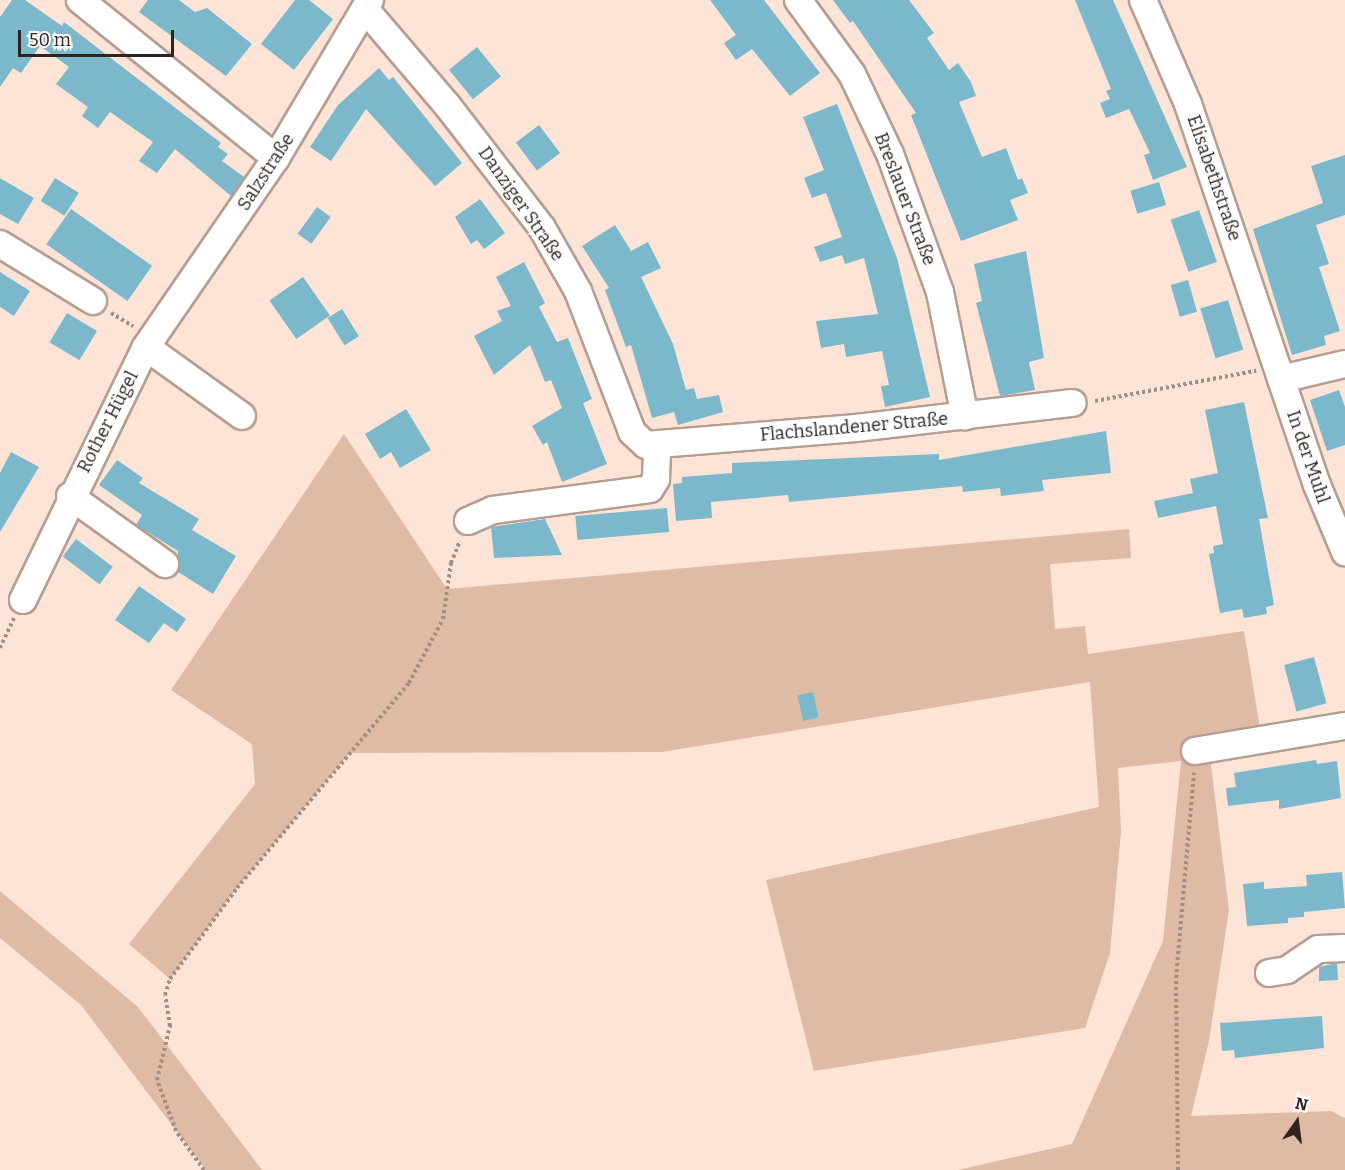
<!DOCTYPE html>
<html>
<head>
<meta charset="utf-8">
<style>
	body { margin:0 }
	#map { position:relative; width:1345px; height:1170px; overflow:hidden; background:#fde4d6; font-family:Bitter,serif }
	div>[style] { position:absolute }
	[style*='--x'] { left:calc(var(--x)*1px); top:calc(var(--y)*1px); width:calc(var(--w)*1px); rotate:calc(var(--a)*1deg) }
	.green>* { inset:0; background:#dfbba6 }
	.building>* { inset:0; background:#7cb8cc; transform-origin:0 0 }
	.path>* { height:4px; margin-top:-2px; transform-origin:0; background:repeating-linear-gradient(90deg,#a08e84 0 3px,transparent 0 6px) }
	.roads { filter:drop-shadow(2px 0 #b59e91) drop-shadow(-2px 0 #b59e91) drop-shadow(0 2px #b59e91) drop-shadow(0 -2px #b59e91) }
	.street>* { height:26px; margin:-13px; padding:0 13px; transform-origin:13px; border-radius:13px; background:#fff }
	span { translate:-50% -50%; white-space:nowrap; text-align:center; line-height:1.15; -webkit-text-stroke:4.5px #fff; paint-order:stroke }
	.street-label { font-size:18px; color:#2d241f }
	.north { position:absolute; left:1267px; top:1092px; width:60px; height:60px; -webkit-text-stroke:4px #fff; paint-order:stroke; rotate:14deg; font-size:16px; font-weight:700; line-height:24px; text-align:center; color:#2d241f }
	.north::after { content:''; display:block; margin:auto; width:21px; height:27px; background:#2d241f; clip-path:polygon(50% 0,100% 100%,50% 72%,0 100%) }
	.scale { position:absolute; left:18px; top:30px; width:156px; height:27px; box-sizing:border-box; border:3px solid #2d241f; border-top:0; padding-left:8px; font-size:18px; line-height:21px; white-space:nowrap; color:#2d241f; -webkit-text-stroke:4px #fff; paint-order:stroke }
</style>
</head>
<body>
<div id="map">
	<div class="green">
		<i style="clip-path:polygon(344px 434px,447px 589px,1129px 529px,1131px 558px,1050px 564px,1055px 629px,1085px 626px,1088px 654px,1244px 631px,1260px 728px,1210px 757px,1229px 910px,1209px 1041px,1191px 1116px,1331px 1111px,1345px 1118px,1345px 1170px,958px 1170px,1072px 1144px,1163px 941px,1181px 761px,1118px 768px,1121px 832px,1110px 953px,1085px 1028px,814px 1071px,766px 880px,1099px 807px,1090px 682px,662px 752px,350px 753px,237px 888px,170px 979px,129px 944px,255px 784px,252px 744px,171px 690px)"></i>
		<i style="clip-path:polygon(0 891px,138px 1007px,262px 1170px,206px 1170px,81px 1005px,0 938px)"></i>
	</div>
	<div class="building">
		<i style="clip-path:polygon(12px 0,25px 0,62px 26px,64px 22px,221px 143px,218px 147px,228px 154px,222px 161px,244px 177px,231px 196px,175px 149px,157px 173px,139px 161px,153px 142px,110px 112px,98px 128px,82px 116px,88px 107px,56px 84px,69px 67px,40px 46px,21px 73px,13px 68px,0 87px,0 17px)"></i>
		<i style="clip-path:polygon(148px 0,179px 0,195px 12px,207px 8px,252px 44px,226px 76px,139px 12px)"></i>
		<i style="clip-path:polygon(295px 0,309px 0,333px 19px,294px 70px,261px 44px)"></i>
		<i style="clip-path:polygon(710px 0,764px 0,820px 73px,790px 96px,752px 49px,736px 60px,724px 43px,736px 35px)"></i>
		<i style="clip-path:polygon(833px 0,909px 0,934px 33px,927px 38px,949px 70px,958px 63px,971px 82px,976px 96px,959px 102px,982px 157px,1006px 148px,1018px 180px,1022px 178px,1028px 193px,1010px 200px,1018px 220px,961px 241px,911px 115px,916px 113px,853px 21px,850px 23px)"></i>
		<i style="clip-path:polygon(1075px 0,1113px 0,1187px 167px,1153px 180px,1144px 155px,1150px 153px,1129px 109px,1106px 118px,1100px 103px,1110px 99px,1106px 91px,1111px 89px)"></i>
		<i style="left:477px;top:47px;width:38px;height:36px;rotate:51deg"></i>
		<i style="clip-path:polygon(379px 68px,389px 80px,393px 77px,462px 163px,435px 186px,366px 109px,331px 161px,310px 147px,338px 105px)"></i>
		<i style="clip-path:polygon(837px 104px,897px 258px,930px 397px,885px 407px,881px 386px,889px 385px,882px 351px,846px 357px,844px 344px,821px 348px,816px 321px,878px 314px,864px 258px,845px 264px,842px 255px,820px 262px,814px 247px,842px 237px,826px 193px,812px 198px,804px 178px,824px 170px,803px 117px)"></i>
		<i style="left:539px;top:125px;width:35px;height:29px;rotate:53deg"></i>
		<i style="clip-path:polygon(1345px 155px,1345px 215px,1316px 225px,1329px 264px,1319px 267px,1340px 331px,1324px 336px,1326px 345px,1292px 355px,1253px 229px,1323px 203px,1311px 166px)"></i>
		<i style="clip-path:polygon(0 178px,34px 198px,18px 224px,0 214px)"></i>
		<i style="left:55px;top:178px;width:28px;height:27px;rotate:32deg"></i>
		<i style="left:1159px;top:182px;width:24px;height:30px;rotate:73deg"></i>
		<i style="clip-path:polygon(480px 199px,505px 233px,484px 249px,477px 240px,471px 244px,455px 217px)"></i>
		<i style="left:317px;top:207px;width:17px;height:33px;rotate:36deg"></i>
		<i style="left:71px;top:209px;width:99px;height:43px;rotate:35deg"></i>
		<i style="left:1199px;top:210px;width:55px;height:30px;rotate:71deg"></i>
		<i style="clip-path:polygon(615px 225px,631px 251px,648px 242px,661px 268px,641px 277px,673px 344px,686px 390px,694px 388px,697px 399px,719px 395px,723px 412px,678px 425px,674px 412px,652px 418px,631px 345px,626px 347px,605px 290px,609px 288px,582px 246px)"></i>
		<i style="clip-path:polygon(1026px 251px,1044px 358px,1029px 362px,1035px 390px,1000px 396px,976px 303px,982px 301px,974px 264px)"></i>
		<i style="clip-path:polygon(524px 262px,545px 303px,539px 307px,557px 342px,568px 338px,592px 399px,583px 403px,607px 464px,562px 482px,547px 442px,543px 445px,532px 426px,562px 408px,551px 380px,545px 382px,530px 345px,494px 375px,474px 336px,502px 321px,497px 311px,511px 306px,496px 277px)"></i>
		<i style="clip-path:polygon(0 272px,30px 291px,14px 316px,0 307px)"></i>
		<i style="left:303px;top:277px;width:47px;height:41px;rotate:55deg"></i>
		<i style="left:1188px;top:280px;width:33px;height:18px;rotate:74deg"></i>
		<i style="left:1228px;top:300px;width:52px;height:29px;rotate:73deg"></i>
		<i style="left:342px;top:309px;width:32px;height:17px;rotate:58deg"></i>
		<i style="left:67px;top:313px;width:35px;height:34px;rotate:31deg"></i>
		<i style="clip-path:polygon(1339px 390px,1345px 407px,1345px 445px,1327px 451px,1310px 400px)"></i>
		<i style="clip-path:polygon(1244px 402px,1268px 518px,1259px 519px,1274px 605px,1266px 607px,1267px 614px,1244px 618px,1242px 609px,1220px 613px,1209px 554px,1214px 553px,1213px 546px,1223px 544px,1216px 506px,1158px 518px,1154px 501px,1193px 493px,1190px 479px,1218px 473px,1205px 410px)"></i>
		<i style="clip-path:polygon(406px 409px,431px 450px,400px 468px,391px 452px,380px 459px,365px 434px)"></i>
		<i style="clip-path:polygon(1106px 431px,1111px 473px,1042px 480px,1044px 491px,1001px 496px,1000px 488px,963px 492px,962px 486px,789px 502px,788px 495px,711px 502px,712px 518px,676px 521px,673px 484px,682px 483px,682px 477px,732px 473px,732px 463px,939px 454px,939px 460px)"></i>
		<i style="clip-path:polygon(11px 452px,39px 467px,0 532px,0 473px)"></i>
		<i style="clip-path:polygon(117px 460px,143px 478px,139px 483px,199px 519px,192px 530px,236px 556px,213px 594px,178px 572px,178px 551px,136px 525px,142px 515px,99px 485px)"></i>
		<i style="left:667px;top:508px;width:24px;height:92px;rotate:85deg"></i>
		<i style="clip-path:polygon(545px 519px,562px 555px,494px 558px,491px 527px)"></i>
		<i style="left:76px;top:539px;width:46px;height:22px;rotate:37deg"></i>
		<i style="clip-path:polygon(139px 586px,186px 619px,177px 632px,164px 623px,149px 643px,115px 620px)"></i>
		<i style="left:1314px;top:657px;width:48px;height:31px;rotate:75deg"></i>
		<i style="left:813px;top:692px;width:26px;height:16px;rotate:77deg"></i>
		<i style="clip-path:polygon(1316px 760px,1317px 764px,1337px 761px,1341px 798px,1279px 809px,1279px 800px,1228px 806px,1226px 788px,1236px 787px,1234px 773px)"></i>
		<i style="clip-path:polygon(1342px 872px,1345px 908px,1304px 912px,1304px 917px,1288px 918px,1288px 923px,1247px 926px,1243px 884px,1264px 882px,1264px 889px,1307px 886px,1306px 875px)"></i>
		<i style="clip-path:polygon(1337px 963px,1338px 980px,1319px 981px,1319px 967px)"></i>
		<i style="clip-path:polygon(1322px 1016px,1324px 1048px,1235px 1058px,1234px 1050px,1222px 1051px,1220px 1023px)"></i>
	</div>
	<div class="path">
		<i style="--x:111;--y:313;--w:26;--a:31"></i>
		<i style="--x:1095;--y:401;--w:164;--a:-10.6"></i>
		<i style="--x:0;--y:648;--w:33;--a:-65"></i>
		<i style="--x:204;--y:1170;--w:48;--a:-125.7"></i>
		<i style="--x:176;--y:1131;--w:54;--a:-110.4"></i>
		<i style="--x:157;--y:1080;--w:56;--a:-76.5"></i>
		<i style="--x:170;--y:1026;--w:31;--a:-99"></i>
		<i style="--x:165;--y:995;--w:17;--a:-73"></i>
		<i style="--x:170;--y:979;--w:113;--a:-53.6"></i>
		<i style="--x:237;--y:888;--w:268;--a:-50"></i>
		<i style="--x:409;--y:683;--w:72;--a:-62"></i>
		<i style="--x:443;--y:619;--w:57;--a:-81.9"></i>
		<i style="--x:451;--y:563;--w:24;--a:-68"></i>
		<i style="--x:1178;--y:1170;--w:192;--a:-90.6"></i>
		<i style="--x:1176;--y:978;--w:206;--a:-85"></i>
	</div>
	<div class="roads">
		<div class="street">
			<i style="--x:80;--y:0;--w:252;--a:38.9"></i>
			<i style="--x:798;--y:0;--w:92;--a:53.9"></i>
			<i style="--x:852;--y:74;--w:89;--a:64.6"></i>
			<i style="--x:890;--y:154;--w:147;--a:70.1"></i>
			<i style="--x:940;--y:292;--w:127;--a:78.7"></i>
			<i style="--x:1143;--y:0;--w:113;--a:66.6"></i>
			<i style="--x:1188;--y:104;--w:402;--a:71.3"></i>
			<i style="--x:1317;--y:485;--w:73;--a:67.3"></i>
			<i style="--x:365;--y:9;--w:126;--a:49.5"></i>
			<i style="--x:447;--y:105;--w:155;--a:52.3"></i>
			<i style="--x:542;--y:228;--w:73;--a:60.3"></i>
			<i style="--x:578;--y:291;--w:151;--a:69"></i>
			<i style="--x:632;--y:432;--w:19;--a:43"></i>
			<i style="--x:646;--y:445;--w:211;--a:-4.6"></i>
			<i style="--x:856;--y:428;--w:218;--a:-6.6"></i>
			<i style="--x:0;--y:244;--w:109;--a:31.5"></i>
			<i style="--x:146;--y:347;--w:118;--a:35.7"></i>
			<i style="--x:1281;--y:379;--w:66;--a:-13.2"></i>
			<i style="--x:70;--y:496;--w:117;--a:35.6"></i>
			<i style="--x:468;--y:521;--w:27;--a:-24"></i>
			<i style="--x:493;--y:510;--w:158;--a:-7.6"></i>
			<i style="--x:650;--y:489;--w:12;--a:-59"></i>
			<i style="--x:656;--y:479;--w:32;--a:-88"></i>
			<i style="--x:23;--y:600;--w:281;--a:-64.1"></i>
			<i style="--x:146;--y:347;--w:229;--a:-55.5"></i>
			<i style="--x:276;--y:158;--w:184;--a:-59.3"></i>
			<i style="--x:1195;--y:751;--w:152;--a:-9.5"></i>
			<i style="--x:1269;--y:973;--w:18;--a:-9"></i>
			<i style="--x:1287;--y:970;--w:37;--a:-34"></i>
			<i style="--x:1318;--y:949;--w:27;--a:-2"></i>
		</div>
	</div>
	<div class="street-label">
		<span style="left:266px;top:172px;rotate:-57deg">Salzstraße</span>
		<span style="left:1214px;top:178px;rotate:71deg">Elisabethstraße</span>
		<span style="left:905px;top:199px;rotate:69deg">Breslauer Straße</span>
		<span style="left:521px;top:204px;rotate:55deg">Danziger Straße</span>
		<span style="left:108px;top:422px;rotate:-63deg">Rother Hügel</span>
		<span style="left:854px;top:427px;rotate:-5deg">Flachslandener Straße</span>
		<span style="left:1308px;top:457px;rotate:71deg">In der Muhl</span>
	</div>
	<div class="north">N</div>
	<div class="scale">50 m</div>
</div>
</body>
</html>
